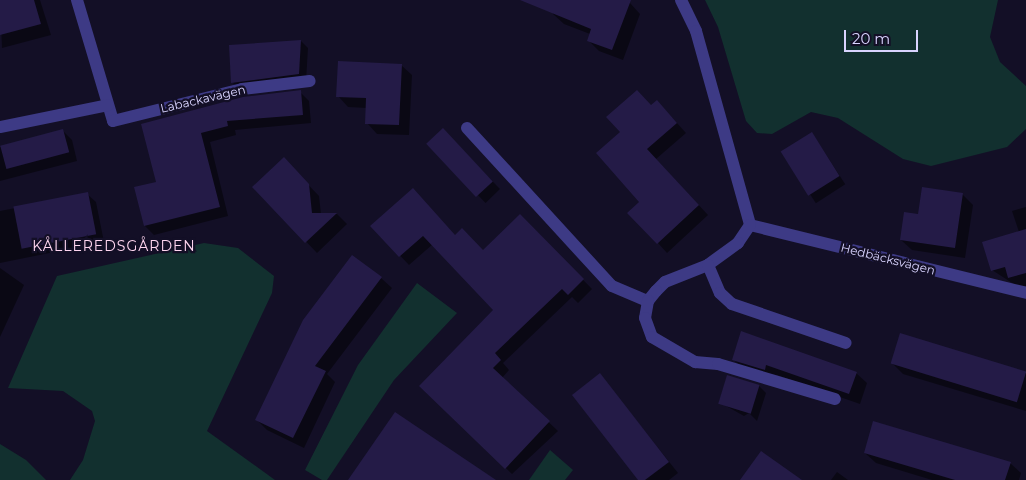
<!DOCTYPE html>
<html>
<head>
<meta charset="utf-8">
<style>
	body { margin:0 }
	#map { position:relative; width:1026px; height:480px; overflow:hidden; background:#130f26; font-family:Montserrat,sans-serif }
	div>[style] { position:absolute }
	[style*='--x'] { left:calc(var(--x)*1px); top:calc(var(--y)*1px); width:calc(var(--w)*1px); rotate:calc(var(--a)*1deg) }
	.green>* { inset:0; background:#12302f }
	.shadow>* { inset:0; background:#0007; transform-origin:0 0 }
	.building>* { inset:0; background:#241b47; transform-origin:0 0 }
	.minor>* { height:12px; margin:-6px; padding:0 6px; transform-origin:6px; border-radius:6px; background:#3d3a85 }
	span { translate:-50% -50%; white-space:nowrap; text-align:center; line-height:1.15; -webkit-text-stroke:4.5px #130f26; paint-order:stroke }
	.street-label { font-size:12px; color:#d9d4ff }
	.neighbourhood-label { font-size:14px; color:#ffd6f0; letter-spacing:1px }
	.scale { position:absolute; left:844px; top:30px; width:74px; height:22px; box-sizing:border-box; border:2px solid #d9d4ff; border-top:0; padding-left:6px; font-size:15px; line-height:18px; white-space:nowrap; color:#d9d4ff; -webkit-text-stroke:4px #130f26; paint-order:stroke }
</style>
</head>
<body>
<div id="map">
	<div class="green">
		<i style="clip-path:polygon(705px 0,998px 0,990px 37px,1000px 62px,1026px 86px,1026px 129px,1007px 147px,931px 166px,903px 159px,838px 118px,811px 112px,772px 134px,757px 133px,746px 121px,718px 27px)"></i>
		<i style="clip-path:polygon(204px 243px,238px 248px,274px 276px,272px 293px,207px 431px,275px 480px,70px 480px,83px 460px,95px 421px,92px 411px,63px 391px,8px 388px,57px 276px)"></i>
		<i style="clip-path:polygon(417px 283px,457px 313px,394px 380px,327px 480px,322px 480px,305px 470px,358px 365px)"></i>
		<i style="clip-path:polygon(0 444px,26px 460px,46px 480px,0 480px)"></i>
		<i style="clip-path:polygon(550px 450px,573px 470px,565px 480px,529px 480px)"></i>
	</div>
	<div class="shadow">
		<i style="clip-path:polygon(0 0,40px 0,51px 35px,2px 48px)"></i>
		<i style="clip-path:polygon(558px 0,630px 3px,640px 14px,623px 60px,599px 51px,588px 40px,590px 34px,564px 24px,553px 14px)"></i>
		<i style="clip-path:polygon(301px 41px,308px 48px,306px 81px,240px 90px,233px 83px)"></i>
		<i style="clip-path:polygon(401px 65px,412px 75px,409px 135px,377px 134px,367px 123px,367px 108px,348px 107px,338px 96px)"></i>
		<i style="clip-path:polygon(300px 92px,309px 101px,311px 123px,235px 130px,236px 135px,210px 142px,228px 216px,154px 235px,145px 226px,158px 183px,143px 125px)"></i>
		<i style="clip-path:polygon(657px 101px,686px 133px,656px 159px,708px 215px,667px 253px,658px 243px,641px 202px,651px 106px)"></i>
		<i style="left:443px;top:130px;width:82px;height:20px;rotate:46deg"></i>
		<i style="clip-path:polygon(63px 131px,72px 140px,77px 161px,0 181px,0 147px)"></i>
		<i style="left:812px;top:133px;width:61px;height:35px;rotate:57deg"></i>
		<i style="clip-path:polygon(294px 170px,319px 196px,321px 214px,337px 214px,347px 224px,317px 253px,254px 187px)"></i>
		<i style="clip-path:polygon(87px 194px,96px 202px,104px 242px,0 263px,0 211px)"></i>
		<i style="clip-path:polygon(962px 194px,973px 205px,965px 258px,912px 250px,901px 240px,919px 215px)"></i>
		<i style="clip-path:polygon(1026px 207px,1026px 286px,1020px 288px,992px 270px,1019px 232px,1012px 211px)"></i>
		<i style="clip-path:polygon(520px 215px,592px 289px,578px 303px,572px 297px,503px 363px,509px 370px,502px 378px,558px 431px,512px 474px,421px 386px,495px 310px,433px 244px,409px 265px,372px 226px,455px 236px,484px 251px)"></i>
		<i style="clip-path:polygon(0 268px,24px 285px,0 337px)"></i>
		<i style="clip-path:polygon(381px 278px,392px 288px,327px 374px,335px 382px,304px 448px,267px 430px,257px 420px)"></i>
		<i style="clip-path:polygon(733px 359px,856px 373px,867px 383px,860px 404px,777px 375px,744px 370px)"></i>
		<i style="clip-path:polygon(892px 363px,1026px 373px,1026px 411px,903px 374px)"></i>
		<i style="clip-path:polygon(600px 375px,678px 473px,669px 480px,640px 480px)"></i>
		<i style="clip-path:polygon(727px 377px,759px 386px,766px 393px,757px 421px,749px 413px,744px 416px,719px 402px)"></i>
		<i style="clip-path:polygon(865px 453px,1010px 463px,1021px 473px,1019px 480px,932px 480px,876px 463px)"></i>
		<i style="clip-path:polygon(837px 472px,848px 480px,831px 480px)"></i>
	</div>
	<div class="building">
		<i style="clip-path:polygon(0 0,34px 0,41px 24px,0 35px)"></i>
		<i style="clip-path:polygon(520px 0,631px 0,612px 50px,587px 41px,591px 29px)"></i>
		<i style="clip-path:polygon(301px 40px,299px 74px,231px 83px,229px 45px)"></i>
		<i style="clip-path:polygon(338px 61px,402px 64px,399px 125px,365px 124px,366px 98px,336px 97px)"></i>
		<i style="clip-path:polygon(301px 90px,303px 115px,227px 121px,228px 126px,201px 133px,220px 207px,144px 226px,134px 187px,156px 182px,141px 124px,243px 97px)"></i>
		<i style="clip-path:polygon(637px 90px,651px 105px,657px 100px,677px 123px,647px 149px,699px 205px,657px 244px,627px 213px,639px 202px,596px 153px,620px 132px,606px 117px)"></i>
		<i style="left:443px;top:128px;width:73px;height:23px;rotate:47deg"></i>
		<i style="left:63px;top:129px;width:24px;height:65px;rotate:75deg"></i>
		<i style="left:812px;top:132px;width:52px;height:37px;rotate:58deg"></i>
		<i style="clip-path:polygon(284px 157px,309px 184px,312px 213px,337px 213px,305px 243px,252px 187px)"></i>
		<i style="clip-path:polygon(922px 187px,963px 193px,955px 248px,900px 240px,904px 212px,918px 214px)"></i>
		<i style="clip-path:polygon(413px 188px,455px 235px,462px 228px,483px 250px,520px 214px,584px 279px,568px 295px,562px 289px,495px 353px,501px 360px,493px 368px,550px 421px,505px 469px,419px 386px,493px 310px,423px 236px,399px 257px,370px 226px)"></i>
		<i style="left:88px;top:192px;width:43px;height:76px;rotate:79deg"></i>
		<i style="clip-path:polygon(1026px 229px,1026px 273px,1008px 278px,1005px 267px,991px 271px,982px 242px)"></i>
		<i style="clip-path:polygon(352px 255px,382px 277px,315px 366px,326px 371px,293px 438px,255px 420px,303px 320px)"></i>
		<i style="clip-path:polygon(741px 331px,857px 372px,849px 394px,766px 365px,765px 370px,732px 360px)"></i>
		<i style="left:900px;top:333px;width:132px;height:32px;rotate:17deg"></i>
		<i style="clip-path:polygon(600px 373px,669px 462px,645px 480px,638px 480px,572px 395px)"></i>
		<i style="left:727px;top:375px;width:34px;height:30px;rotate:17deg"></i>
		<i style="clip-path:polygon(395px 412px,496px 480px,348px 480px)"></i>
		<i style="clip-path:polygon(873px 421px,1011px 462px,1005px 480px,955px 480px,864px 453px)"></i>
		<i style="clip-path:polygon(761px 451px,802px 480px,740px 480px)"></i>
	</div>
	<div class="minor">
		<i style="--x:77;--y:0;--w:126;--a:73.4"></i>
		<i style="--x:113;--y:121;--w:133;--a:-13.9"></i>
		<i style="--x:242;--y:89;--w:68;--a:-6.7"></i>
		<i style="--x:681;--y:0;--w:34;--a:64"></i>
		<i style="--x:696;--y:31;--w:201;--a:74.4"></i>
		<i style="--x:750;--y:225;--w:284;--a:13.8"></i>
		<i style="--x:0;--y:127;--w:110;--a:-11.5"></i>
		<i style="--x:467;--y:128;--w:214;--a:47.5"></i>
		<i style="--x:612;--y:286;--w:39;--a:23"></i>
		<i style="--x:750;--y:225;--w:22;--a:124"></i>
		<i style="--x:738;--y:243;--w:37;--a:144"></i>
		<i style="--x:708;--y:265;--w:46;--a:158.4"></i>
		<i style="--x:665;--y:282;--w:13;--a:135"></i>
		<i style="--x:656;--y:291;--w:13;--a:129"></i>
		<i style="--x:648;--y:301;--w:17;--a:100"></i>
		<i style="--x:645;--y:318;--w:20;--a:70"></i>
		<i style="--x:652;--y:337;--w:50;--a:30.2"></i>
		<i style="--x:695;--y:362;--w:23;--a:5"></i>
		<i style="--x:718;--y:364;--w:122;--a:16.7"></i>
		<i style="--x:708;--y:265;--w:30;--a:67"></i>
		<i style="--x:720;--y:293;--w:16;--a:43"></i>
		<i style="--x:732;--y:304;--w:120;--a:18.9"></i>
	</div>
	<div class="street-label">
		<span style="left:203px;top:99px;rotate:-13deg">Labackavägen</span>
		<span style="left:888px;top:259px;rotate:14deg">Hedbäcksvägen</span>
	</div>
	<div class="neighbourhood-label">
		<span style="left:114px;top:246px">KÅLLEREDSGÅRDEN</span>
	</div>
	<div class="scale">20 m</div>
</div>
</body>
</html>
